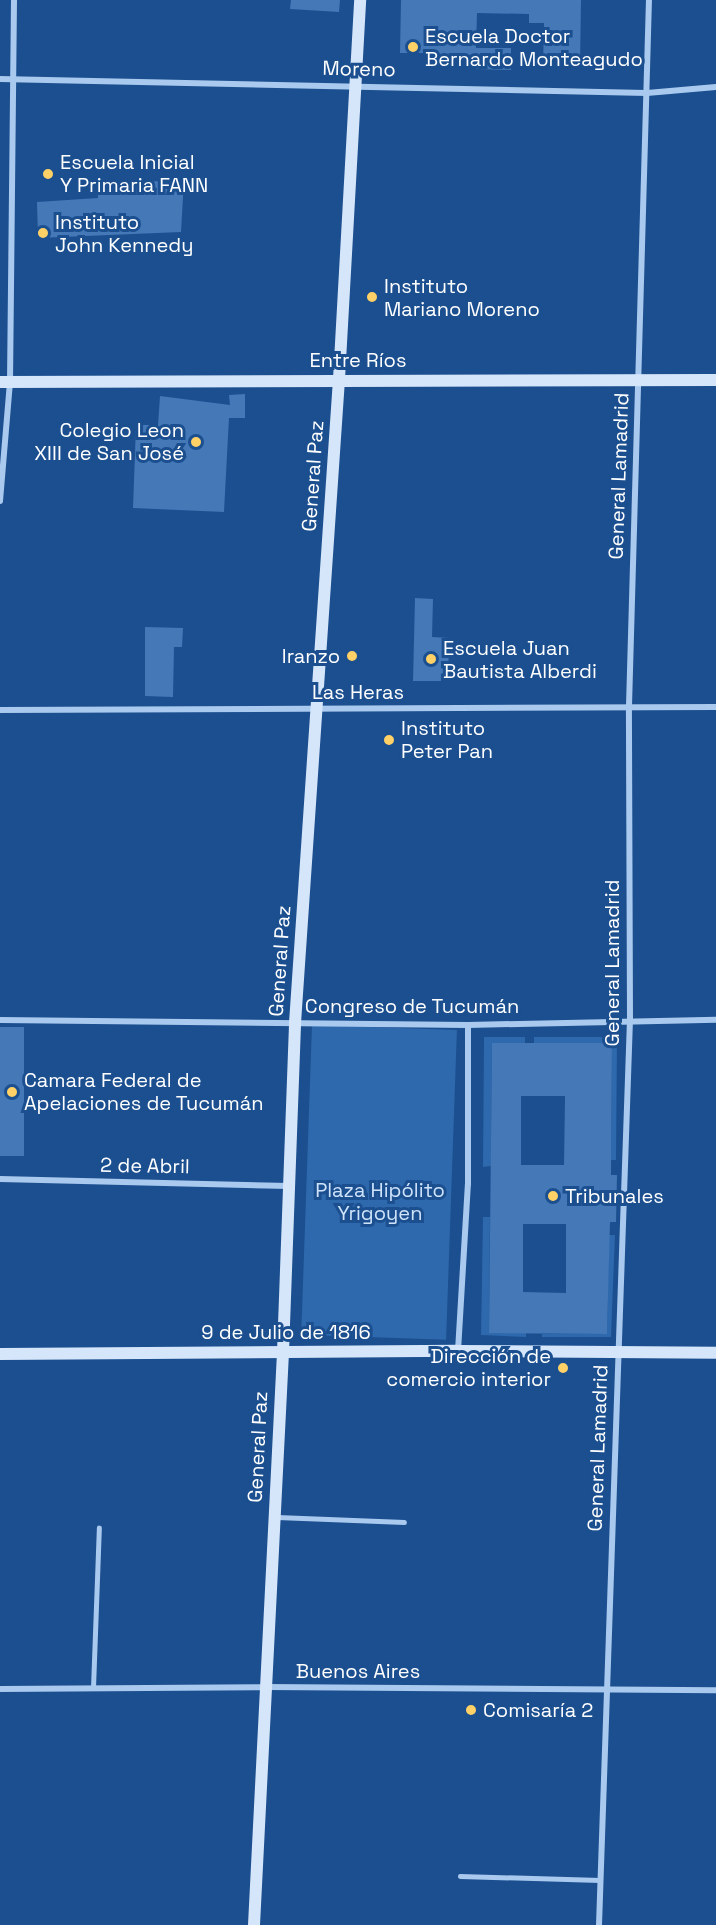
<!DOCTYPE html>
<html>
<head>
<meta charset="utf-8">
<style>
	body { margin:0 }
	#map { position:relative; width:716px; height:1925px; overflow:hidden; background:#1b4f8f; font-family:"Space Grotesk",sans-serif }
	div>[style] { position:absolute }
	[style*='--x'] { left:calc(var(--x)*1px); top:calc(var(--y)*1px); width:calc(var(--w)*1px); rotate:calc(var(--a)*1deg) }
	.green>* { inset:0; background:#2e69ad; transform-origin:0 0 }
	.building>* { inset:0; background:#4478b7; transform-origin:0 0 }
	.lane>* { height:4.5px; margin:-2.25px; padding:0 2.25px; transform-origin:2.25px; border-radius:2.25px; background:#a9c9ee }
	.street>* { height:6px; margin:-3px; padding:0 3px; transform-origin:3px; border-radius:3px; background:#a9c9ee }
	.secondary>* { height:12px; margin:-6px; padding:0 6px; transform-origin:6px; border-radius:6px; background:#d6e6fa }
	.dots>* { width:16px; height:16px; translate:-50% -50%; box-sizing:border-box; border:3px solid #1b4f8f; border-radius:50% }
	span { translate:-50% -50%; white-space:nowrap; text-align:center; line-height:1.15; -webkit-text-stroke:6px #1b4f8f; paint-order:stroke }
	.poi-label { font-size:20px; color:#fff }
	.left { translate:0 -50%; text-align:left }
	.right { translate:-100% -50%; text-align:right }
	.street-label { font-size:20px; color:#fff }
	.park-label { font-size:20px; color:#cfe3fa }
</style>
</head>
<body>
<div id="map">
	<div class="green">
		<i style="left:312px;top:1025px;width:145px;height:310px;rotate:2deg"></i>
		<i style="clip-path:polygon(484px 1037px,525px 1037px,525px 1043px,492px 1043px,491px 1166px,483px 1167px)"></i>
		<i style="clip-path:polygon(534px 1037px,617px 1037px,616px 1160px,611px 1160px,612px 1043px,534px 1043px)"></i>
		<i style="clip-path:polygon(483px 1217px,490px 1217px,489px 1333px,526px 1333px,526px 1337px,481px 1335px)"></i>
		<i style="clip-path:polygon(609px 1235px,615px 1235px,611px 1337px,542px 1337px,542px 1334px,607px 1334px)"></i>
	</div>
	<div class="building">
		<i style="clip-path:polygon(291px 0,340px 0,339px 12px,290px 9px)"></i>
		<i style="clip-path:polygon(401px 0,581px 0,580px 67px,543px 66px,544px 23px,529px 23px,529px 14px,477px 13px,476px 48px,511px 48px,511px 70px,476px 69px,476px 61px,426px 61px,427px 53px,400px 53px)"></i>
		<i style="clip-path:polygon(184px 180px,181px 232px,38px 238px,37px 202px,98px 198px,97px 184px)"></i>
		<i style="clip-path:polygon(245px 394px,245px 418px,229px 418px,224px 512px,133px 508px,136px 425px,158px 425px,160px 396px,230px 405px,229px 395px)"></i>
		<i style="clip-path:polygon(415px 598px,433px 599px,432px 637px,449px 638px,448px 681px,413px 681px)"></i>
		<i style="clip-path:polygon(145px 627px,183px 628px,182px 647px,174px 647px,173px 697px,145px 696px)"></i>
		<i style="left:0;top:1027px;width:24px;height:129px"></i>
		<i style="clip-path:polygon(evenodd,492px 1043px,612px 1043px,611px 1175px,617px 1175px,616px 1222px,610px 1222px,607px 1334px,489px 1333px,492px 1043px,521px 1096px,565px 1096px,564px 1165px,521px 1165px,521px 1096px,492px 1043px,523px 1224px,566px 1224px,566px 1293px,523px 1292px,523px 1224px)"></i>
	</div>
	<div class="lane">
		<i style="--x:277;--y:1517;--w:127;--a:2.3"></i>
		<i style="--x:93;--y:1688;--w:160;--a:-87.9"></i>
		<i style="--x:460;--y:1876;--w:140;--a:1.6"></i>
	</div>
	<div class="street">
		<i style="--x:0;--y:79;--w:647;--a:1.24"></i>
		<i style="--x:647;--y:93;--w:69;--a:-5"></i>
		<i style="--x:0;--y:501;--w:119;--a:-85.2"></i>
		<i style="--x:10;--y:382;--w:382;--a:-89.4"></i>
		<i style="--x:0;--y:710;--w:716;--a:-0.24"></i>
		<i style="--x:0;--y:1020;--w:468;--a:0.6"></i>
		<i style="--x:468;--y:1025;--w:248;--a:-1.2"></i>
		<i style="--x:0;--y:1179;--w:289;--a:1.4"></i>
		<i style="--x:458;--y:1351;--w:167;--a:-86.6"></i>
		<i style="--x:468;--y:1184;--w:159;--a:-90"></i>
		<i style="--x:0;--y:1689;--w:266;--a:-0.4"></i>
		<i style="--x:266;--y:1687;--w:450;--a:0.4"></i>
		<i style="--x:599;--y:1925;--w:906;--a:-88.04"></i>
		<i style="--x:630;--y:1020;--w:314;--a:-90.2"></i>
		<i style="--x:629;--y:706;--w:706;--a:-88.38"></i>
	</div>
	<div class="secondary">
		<i style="--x:0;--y:382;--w:716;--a:-0.16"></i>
		<i style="--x:0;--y:1354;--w:458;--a:-0.4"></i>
		<i style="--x:458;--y:1351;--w:258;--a:0.4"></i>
		<i style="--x:254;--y:1925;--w:574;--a:-87.1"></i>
		<i style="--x:283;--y:1352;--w:329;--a:-87.9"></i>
		<i style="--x:295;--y:1023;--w:646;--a:-86.09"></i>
		<i style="--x:339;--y:379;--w:380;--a:-86.8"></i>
	</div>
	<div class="dots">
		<i style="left:413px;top:47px;background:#ffd166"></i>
		<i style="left:48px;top:174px;background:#ffd166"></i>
		<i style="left:43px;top:233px;background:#ffd166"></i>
		<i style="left:372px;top:297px;background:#ffd166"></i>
		<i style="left:196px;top:442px;background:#ffd166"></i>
		<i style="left:352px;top:656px;background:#ffd166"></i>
		<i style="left:431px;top:659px;background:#ffd166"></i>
		<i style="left:389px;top:740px;background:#ffd166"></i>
		<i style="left:12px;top:1092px;background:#ffd166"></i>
		<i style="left:553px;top:1196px;background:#ffd166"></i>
		<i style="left:563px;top:1368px;background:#ffd166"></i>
		<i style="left:471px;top:1710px;background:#ffd166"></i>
	</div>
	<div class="poi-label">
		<span class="left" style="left:425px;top:48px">Escuela Doctor<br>Bernardo Monteagudo</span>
		<span class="left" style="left:60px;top:174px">Escuela Inicial<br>Y Primaria FANN</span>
		<span class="left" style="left:55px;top:234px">Instituto<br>John Kennedy</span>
		<span class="left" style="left:384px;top:298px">Instituto<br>Mariano Moreno</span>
		<span class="right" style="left:184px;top:442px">Colegio Leon<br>XIII de San José</span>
		<span class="left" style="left:443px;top:660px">Escuela Juan<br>Bautista Alberdi</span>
		<span class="right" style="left:340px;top:656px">Iranzo</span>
		<span class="left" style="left:401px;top:740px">Instituto<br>Peter Pan</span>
		<span class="left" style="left:24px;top:1092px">Camara Federal de<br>Apelaciones de Tucumán</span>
		<span class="left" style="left:565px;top:1196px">Tribunales</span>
		<span class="right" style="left:551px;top:1368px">Dirección de<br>comercio interior</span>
		<span class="left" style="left:483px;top:1710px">Comisaría 2</span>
	</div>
	<div class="street-label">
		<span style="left:359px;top:69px;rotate:1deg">Moreno</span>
		<span style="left:358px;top:360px">Entre Ríos</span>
		<span style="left:313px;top:476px;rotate:-86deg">General Paz</span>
		<span style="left:619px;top:476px;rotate:-88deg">General Lamadrid</span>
		<span style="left:358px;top:692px">Las Heras</span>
		<span style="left:280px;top:961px;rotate:-86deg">General Paz</span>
		<span style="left:612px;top:963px;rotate:-90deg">General Lamadrid</span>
		<span style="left:412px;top:1006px">Congreso de Tucumán</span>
		<span style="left:145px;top:1166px;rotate:1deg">2 de Abril</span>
		<span style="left:286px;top:1332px">9 de Julio de 1816</span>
		<span style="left:258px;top:1447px;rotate:-87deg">General Paz</span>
		<span style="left:598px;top:1448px;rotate:-88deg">General Lamadrid</span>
		<span style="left:358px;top:1671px">Buenos Aires</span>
	</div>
	<div class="park-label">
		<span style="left:380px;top:1202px">Plaza Hipólito<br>Yrigoyen</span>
	</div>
</div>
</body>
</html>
